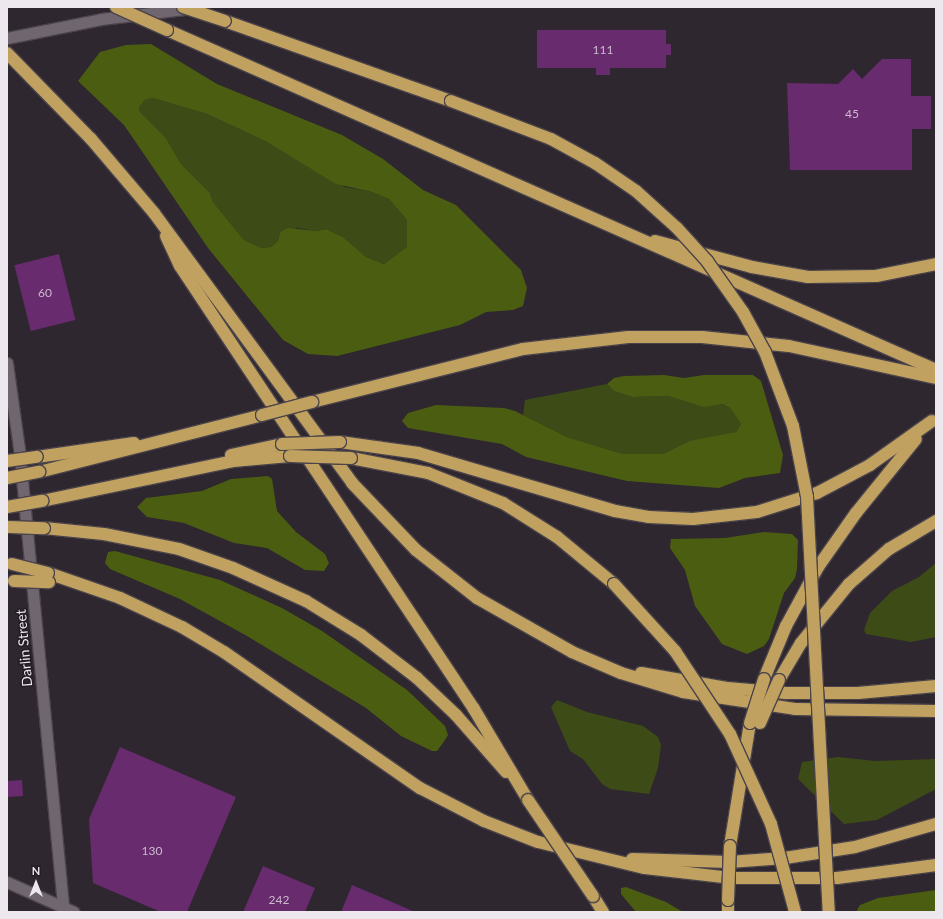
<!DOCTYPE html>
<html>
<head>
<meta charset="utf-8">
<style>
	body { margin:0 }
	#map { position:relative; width:943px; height:919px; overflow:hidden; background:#2e272f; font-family:Lato,sans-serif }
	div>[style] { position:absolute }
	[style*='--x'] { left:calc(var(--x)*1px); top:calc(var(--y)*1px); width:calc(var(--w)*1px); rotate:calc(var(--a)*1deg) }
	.green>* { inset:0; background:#3d4b16 }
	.forest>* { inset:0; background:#4b5d11 }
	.building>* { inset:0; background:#672b6e; transform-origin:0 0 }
	.roads { filter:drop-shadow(1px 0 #4a434a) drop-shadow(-1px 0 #4a434a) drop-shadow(0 1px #4a434a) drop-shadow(0 -1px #4a434a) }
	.tertiary>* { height:11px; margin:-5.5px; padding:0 5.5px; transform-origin:5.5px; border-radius:5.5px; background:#6f6670 }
	.secondary>* { height:11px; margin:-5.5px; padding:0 5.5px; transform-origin:5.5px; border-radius:5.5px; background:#6f6670 }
	.motorway>* { height:12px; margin:-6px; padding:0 6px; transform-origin:6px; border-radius:6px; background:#c0a160 }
	.bridges { filter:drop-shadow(1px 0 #4a434a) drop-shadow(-1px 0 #4a434a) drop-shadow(0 1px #4a434a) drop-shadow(0 -1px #4a434a) }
	.motorway-bridge>* { height:12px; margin:-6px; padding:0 6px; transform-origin:6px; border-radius:6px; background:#c0a160 }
	span { translate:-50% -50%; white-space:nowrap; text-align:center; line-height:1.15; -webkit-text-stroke:3px #241d25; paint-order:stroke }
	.number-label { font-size:12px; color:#ccb9cd }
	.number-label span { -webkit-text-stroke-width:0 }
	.street-label { font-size:14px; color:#ede8ed }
	.frame { position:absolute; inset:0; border:8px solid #ede8ed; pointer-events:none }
	.north { position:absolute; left:16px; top:863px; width:40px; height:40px; -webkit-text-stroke:3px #241d25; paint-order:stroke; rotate:0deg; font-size:11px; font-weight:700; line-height:16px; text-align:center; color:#ede8ed }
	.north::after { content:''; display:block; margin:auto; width:14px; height:18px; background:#ede8ed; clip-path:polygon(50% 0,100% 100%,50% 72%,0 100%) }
</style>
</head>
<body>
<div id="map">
	<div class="green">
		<i style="clip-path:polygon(153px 98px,207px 114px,267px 142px,345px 187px,372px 192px,389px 199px,407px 220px,408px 247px,384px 264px,366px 257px,343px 237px,326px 229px,317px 231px,297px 228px,280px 232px,278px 241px,271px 247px,262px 248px,244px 240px,213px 202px,210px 193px,181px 164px,166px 138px,140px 112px,139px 107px,145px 100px)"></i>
		<i style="clip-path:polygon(607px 384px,614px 391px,632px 397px,668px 396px,695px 404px,721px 404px,730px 408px,741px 424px,736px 432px,727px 435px,689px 441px,663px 454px,623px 454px,567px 437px,523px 415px,525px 400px)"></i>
		<i style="clip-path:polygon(936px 563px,936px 637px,911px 642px,866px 634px,864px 630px,870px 613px,892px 591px,919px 577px)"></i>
		<i style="clip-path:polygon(557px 700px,587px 712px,643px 726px,658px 737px,661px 745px,658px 768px,649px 794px,610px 789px,602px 784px,583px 759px,570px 751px,551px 707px)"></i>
		<i style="clip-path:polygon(838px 757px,875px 761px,936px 759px,936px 789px,877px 820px,844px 824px,798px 779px,802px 762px)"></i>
	</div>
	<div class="forest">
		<i style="clip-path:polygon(evenodd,151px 44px,217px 84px,342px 135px,383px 159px,423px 190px,456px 205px,521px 270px,527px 288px,523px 306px,513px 310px,486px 312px,460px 325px,337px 356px,308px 354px,283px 340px,208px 248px,124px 125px,78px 81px,100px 52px,126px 45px,151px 44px,153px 98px,207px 114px,267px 142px,336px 184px,372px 192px,389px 199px,407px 220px,407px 247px,384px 264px,366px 257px,343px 237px,326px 229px,317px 231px,288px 228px,280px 232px,278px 241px,271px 247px,262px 248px,244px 240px,213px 202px,210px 193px,181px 164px,166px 138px,140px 112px,139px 107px,145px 100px,153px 98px)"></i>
		<i style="clip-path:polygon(664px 375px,684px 378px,704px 375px,753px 375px,761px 381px,783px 455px,780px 473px,745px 478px,719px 488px,627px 481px,526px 457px,502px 444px,408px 428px,402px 421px,408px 413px,436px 405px,504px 408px,515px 411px,567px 437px,623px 454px,663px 454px,689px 441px,736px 432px,741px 424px,730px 408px,722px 404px,704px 407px,668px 396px,632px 397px,614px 391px,607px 384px,614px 378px,624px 376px)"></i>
		<i style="clip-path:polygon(268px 476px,272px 479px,277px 511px,296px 532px,325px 554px,329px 563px,324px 571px,305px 570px,267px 548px,234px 543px,184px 523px,147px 517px,137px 507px,146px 498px,202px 491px,231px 479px)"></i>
		<i style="clip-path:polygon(764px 532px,792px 534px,798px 540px,797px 569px,795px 578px,784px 593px,769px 639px,764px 646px,747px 654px,722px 644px,695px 606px,685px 570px,670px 548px,671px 539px,725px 538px)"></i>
		<i style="clip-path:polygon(115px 551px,220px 580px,282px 608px,322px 631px,407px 690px,445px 726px,448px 735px,445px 740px,437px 751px,432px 751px,401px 736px,366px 708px,247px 636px,180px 599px,110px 569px,105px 563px,108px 552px)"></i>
		<i style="clip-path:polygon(626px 887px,666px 902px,683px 912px,636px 912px,621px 894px,621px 888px)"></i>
		<i style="clip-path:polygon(936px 890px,936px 912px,856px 912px,860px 905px,878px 898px)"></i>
	</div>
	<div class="building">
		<i style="clip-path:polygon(537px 30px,666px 30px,666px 44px,671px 44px,671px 55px,666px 55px,666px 68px,610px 68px,610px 75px,596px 75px,596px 68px,537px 68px)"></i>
		<i style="clip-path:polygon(882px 59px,911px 59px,911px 96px,931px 96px,931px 129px,912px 129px,912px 170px,790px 170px,787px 83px,838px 84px,853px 69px,862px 79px)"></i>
		<i style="left:59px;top:254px;width:68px;height:46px;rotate:76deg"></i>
		<i style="clip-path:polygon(120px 747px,236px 797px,187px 912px,161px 912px,93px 883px,89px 819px)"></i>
		<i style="left:22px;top:780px;width:16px;height:15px;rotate:86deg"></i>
		<i style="clip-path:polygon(263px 866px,315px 888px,305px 912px,243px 912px)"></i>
		<i style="clip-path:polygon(352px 885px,385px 899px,415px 912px,341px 912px)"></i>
	</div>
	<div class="roads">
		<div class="tertiary">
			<i style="--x:7;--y:38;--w:96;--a:-11.4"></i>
			<i style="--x:101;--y:19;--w:92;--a:-6.9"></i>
		</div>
		<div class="secondary">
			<i style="--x:7;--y:363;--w:86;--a:82"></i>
			<i style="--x:19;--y:448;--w:461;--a:84.5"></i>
			<i style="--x:7;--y:882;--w:73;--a:24.1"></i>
		</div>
		<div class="motorway">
			<i style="--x:225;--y:21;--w:240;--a:19.5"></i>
			<i style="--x:167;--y:30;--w:841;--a:23.85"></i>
			<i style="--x:7;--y:53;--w:120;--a:45.7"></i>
			<i style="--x:91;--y:139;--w:97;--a:49.6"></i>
			<i style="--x:154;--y:213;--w:335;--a:53.7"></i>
			<i style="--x:352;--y:483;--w:93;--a:46.3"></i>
			<i style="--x:416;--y:550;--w:78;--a:38.2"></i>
			<i style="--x:477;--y:598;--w:109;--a:29.6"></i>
			<i style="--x:572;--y:652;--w:53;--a:23.2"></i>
			<i style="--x:621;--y:673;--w:65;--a:17"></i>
			<i style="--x:683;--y:692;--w:113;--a:8.6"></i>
			<i style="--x:795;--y:709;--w:141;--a:0.8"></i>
			<i style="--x:166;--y:236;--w:33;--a:65"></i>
			<i style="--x:180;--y:266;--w:532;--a:56.43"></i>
			<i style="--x:474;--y:709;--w:106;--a:59.3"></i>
			<i style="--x:655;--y:241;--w:100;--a:15"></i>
			<i style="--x:752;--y:267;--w:57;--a:10.1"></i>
			<i style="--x:808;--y:277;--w:68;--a:-0.8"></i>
			<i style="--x:876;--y:276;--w:61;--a:-11.3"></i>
			<i style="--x:312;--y:402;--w:218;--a:-14.1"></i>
			<i style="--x:523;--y:349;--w:106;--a:-6.5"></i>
			<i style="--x:628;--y:337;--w:74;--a:0"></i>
			<i style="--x:702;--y:337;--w:87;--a:5.9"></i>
			<i style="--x:789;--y:346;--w:150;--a:12.3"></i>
			<i style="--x:340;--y:442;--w:79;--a:8"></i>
			<i style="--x:418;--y:453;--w:205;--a:16.4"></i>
			<i style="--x:615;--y:511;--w:35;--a:10"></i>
			<i style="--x:649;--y:517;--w:44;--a:2.6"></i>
			<i style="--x:693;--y:519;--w:64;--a:-6.2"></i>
			<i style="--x:757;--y:512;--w:63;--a:-17.6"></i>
			<i style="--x:817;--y:493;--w:60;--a:-27.8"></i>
			<i style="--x:870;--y:465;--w:76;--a:-35.4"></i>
			<i style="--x:231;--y:455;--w:52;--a:-12.2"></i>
			<i style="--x:37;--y:457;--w:98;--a:-8.2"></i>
			<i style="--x:351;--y:458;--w:78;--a:11"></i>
			<i style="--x:428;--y:473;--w:81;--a:21.8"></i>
			<i style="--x:503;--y:503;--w:64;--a:32.2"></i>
			<i style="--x:557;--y:537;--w:74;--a:39.5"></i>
			<i style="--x:39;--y:472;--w:230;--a:-14.3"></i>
			<i style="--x:42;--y:501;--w:195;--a:-11.8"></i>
			<i style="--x:233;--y:461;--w:57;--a:-5"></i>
			<i style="--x:44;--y:528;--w:60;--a:5.7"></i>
			<i style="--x:104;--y:534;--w:76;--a:11.3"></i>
			<i style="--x:179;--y:549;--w:57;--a:19.4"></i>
			<i style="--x:233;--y:568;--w:80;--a:24.3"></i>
			<i style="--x:306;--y:601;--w:65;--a:31.7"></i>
			<i style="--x:361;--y:635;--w:71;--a:37.5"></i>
			<i style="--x:417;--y:678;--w:54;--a:43.5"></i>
			<i style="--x:456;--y:715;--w:76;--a:48.7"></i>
			<i style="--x:48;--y:573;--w:76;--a:19.1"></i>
			<i style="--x:120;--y:598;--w:68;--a:25.1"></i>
			<i style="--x:182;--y:627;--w:49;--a:30.8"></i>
			<i style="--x:224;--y:652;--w:239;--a:34.8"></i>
			<i style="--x:420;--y:788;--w:72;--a:27.3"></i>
			<i style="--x:484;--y:821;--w:58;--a:21.3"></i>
			<i style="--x:538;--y:842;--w:110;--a:13.7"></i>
			<i style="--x:645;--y:868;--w:88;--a:6.6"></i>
			<i style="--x:732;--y:878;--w:105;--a:0"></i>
			<i style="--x:837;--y:878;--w:100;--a:-7.5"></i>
			<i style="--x:641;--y:673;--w:87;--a:9.9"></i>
			<i style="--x:727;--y:688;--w:59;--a:4.8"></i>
			<i style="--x:786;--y:693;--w:72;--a:0"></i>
			<i style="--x:858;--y:693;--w:78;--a:-5.1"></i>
			<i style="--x:764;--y:679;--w:57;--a:-67.5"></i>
			<i style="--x:786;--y:626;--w:67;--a:-61.5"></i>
			<i style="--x:818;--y:567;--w:66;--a:-54.9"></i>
			<i style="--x:856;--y:513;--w:95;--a:-51"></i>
			<i style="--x:779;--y:680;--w:43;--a:-59.3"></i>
			<i style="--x:801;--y:643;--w:76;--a:-50.9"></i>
			<i style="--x:849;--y:584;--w:53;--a:-41.2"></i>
			<i style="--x:889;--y:549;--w:55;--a:-30.8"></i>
			<i style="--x:730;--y:846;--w:125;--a:-80.8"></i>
			<i style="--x:632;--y:859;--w:97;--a:1.8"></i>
			<i style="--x:729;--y:862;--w:56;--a:-4.1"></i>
			<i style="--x:785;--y:858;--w:71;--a:-8.9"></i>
			<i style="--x:855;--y:847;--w:84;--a:-15.9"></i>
			<i style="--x:593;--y:896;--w:19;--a:58"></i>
			<i style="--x:728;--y:900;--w:12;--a:90"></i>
		</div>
	</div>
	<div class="bridges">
		<div class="motorway-bridge">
			<i style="--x:116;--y:7;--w:56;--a:24.3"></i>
			<i style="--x:183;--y:7;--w:44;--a:18.4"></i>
			<i style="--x:451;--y:101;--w:107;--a:20.8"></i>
			<i style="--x:551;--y:139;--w:50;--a:28.6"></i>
			<i style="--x:595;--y:163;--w:50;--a:34.3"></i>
			<i style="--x:636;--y:191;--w:55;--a:42.1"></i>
			<i style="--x:677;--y:228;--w:45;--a:47.7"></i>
			<i style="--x:707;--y:261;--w:62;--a:54.8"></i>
			<i style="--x:743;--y:312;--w:46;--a:61.2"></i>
			<i style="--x:765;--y:352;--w:79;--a:69.3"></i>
			<i style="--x:793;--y:426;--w:72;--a:78.8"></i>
			<i style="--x:807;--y:497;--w:416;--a:87"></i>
			<i style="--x:262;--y:415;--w:52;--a:-14.6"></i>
			<i style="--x:282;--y:444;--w:58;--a:-2"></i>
			<i style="--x:290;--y:456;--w:61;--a:1.9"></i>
			<i style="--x:7;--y:461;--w:30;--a:-8"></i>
			<i style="--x:7;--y:478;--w:33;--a:-11"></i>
			<i style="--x:7;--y:507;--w:36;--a:-10"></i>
			<i style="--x:9;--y:527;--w:35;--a:2"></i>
			<i style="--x:12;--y:564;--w:37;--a:14"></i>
			<i style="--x:14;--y:581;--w:35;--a:2"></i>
			<i style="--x:614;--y:584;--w:91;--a:47.7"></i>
			<i style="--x:675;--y:651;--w:100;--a:56.5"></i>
			<i style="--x:730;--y:734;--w:99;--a:65.5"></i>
			<i style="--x:771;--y:824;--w:91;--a:74.7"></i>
			<i style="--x:750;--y:723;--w:46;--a:-72.3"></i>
			<i style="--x:760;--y:723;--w:47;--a:-66.2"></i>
			<i style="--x:528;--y:800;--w:116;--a:55.9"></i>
			<i style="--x:728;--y:900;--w:54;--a:-87.9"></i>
		</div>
	</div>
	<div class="number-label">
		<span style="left:603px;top:50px">111</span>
		<span style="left:852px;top:114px">45</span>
		<span style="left:45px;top:293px">60</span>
		<span style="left:152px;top:851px">130</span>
		<span style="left:279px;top:900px">242</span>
	</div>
	<div class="street-label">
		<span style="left:24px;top:648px;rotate:-95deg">Darlin Street</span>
	</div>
	<div class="frame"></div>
	<div class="north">N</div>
</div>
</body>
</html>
